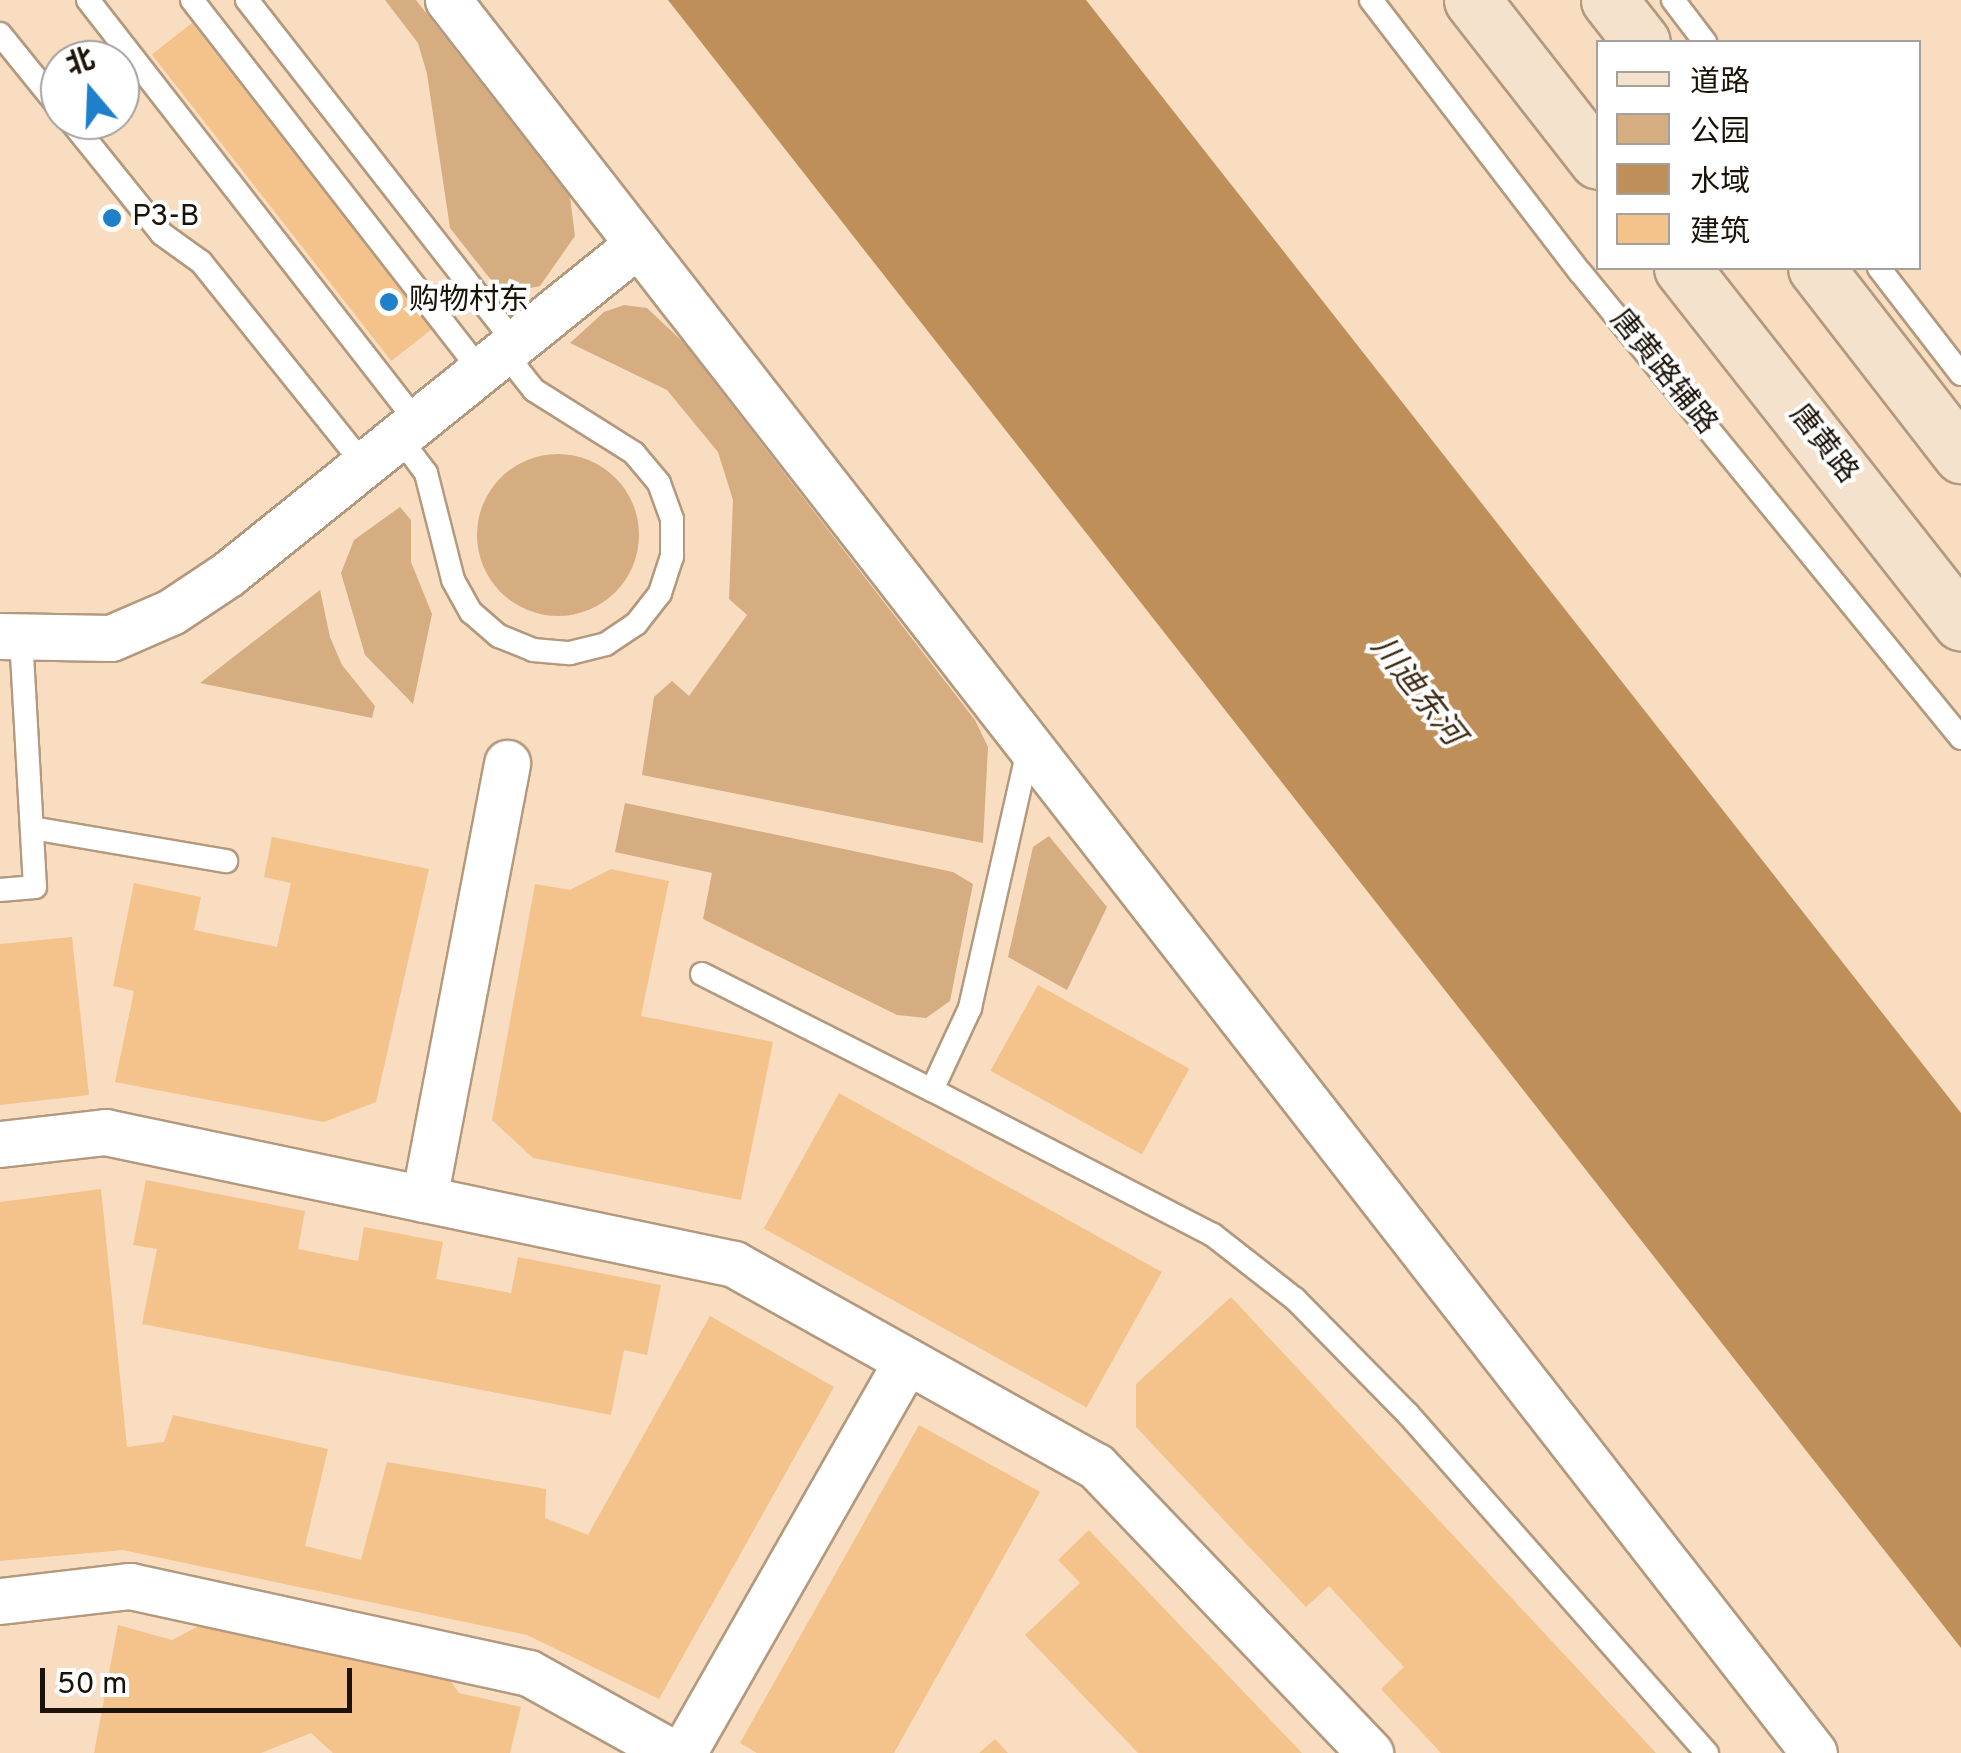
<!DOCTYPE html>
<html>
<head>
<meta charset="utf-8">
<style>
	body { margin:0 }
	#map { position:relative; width:1961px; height:1753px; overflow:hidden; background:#f9ddc0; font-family:Overpass,"Noto Sans SC",sans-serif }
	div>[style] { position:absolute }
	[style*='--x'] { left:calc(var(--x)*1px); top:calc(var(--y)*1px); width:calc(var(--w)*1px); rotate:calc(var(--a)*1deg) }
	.green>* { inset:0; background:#d6ad80 }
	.round { border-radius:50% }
	.water>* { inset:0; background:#bf8f5a }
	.building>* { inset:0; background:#f4c28b; transform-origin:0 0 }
	.roads { filter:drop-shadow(2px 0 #b3997e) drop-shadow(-2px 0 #b3997e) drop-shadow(0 2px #b3997e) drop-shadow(0 -2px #b3997e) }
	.lane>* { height:22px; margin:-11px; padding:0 11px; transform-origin:11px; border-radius:11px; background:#fff }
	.street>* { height:45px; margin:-22.5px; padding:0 22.5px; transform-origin:22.5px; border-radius:22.5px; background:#fff }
	.secondary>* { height:55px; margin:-27.5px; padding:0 27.5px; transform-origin:27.5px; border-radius:27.5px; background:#f5e2cc }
	.dots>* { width:28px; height:28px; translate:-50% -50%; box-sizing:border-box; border:5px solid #fff; border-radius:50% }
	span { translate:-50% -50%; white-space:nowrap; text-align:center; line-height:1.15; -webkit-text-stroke:8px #fff; paint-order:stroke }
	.poi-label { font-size:30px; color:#1b1208 }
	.left { translate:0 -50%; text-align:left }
	.street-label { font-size:30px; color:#1b1208 }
	.water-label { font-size:32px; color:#3c270f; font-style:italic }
	.legend { position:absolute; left:1596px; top:40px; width:325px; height:230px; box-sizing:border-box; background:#fff; border:2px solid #a4a09c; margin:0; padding:12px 18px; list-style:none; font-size:30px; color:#1b1208 }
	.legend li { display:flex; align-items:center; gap:20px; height:50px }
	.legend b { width:50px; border:2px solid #a4a09c }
	.north { position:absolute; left:40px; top:40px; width:100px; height:100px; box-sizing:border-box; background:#fff; border:2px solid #a4a09c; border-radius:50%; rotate:341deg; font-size:28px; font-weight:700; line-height:40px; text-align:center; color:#1b1208 }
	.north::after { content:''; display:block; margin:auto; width:35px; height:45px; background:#1e7fcb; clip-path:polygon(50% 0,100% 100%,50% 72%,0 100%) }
	.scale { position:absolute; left:40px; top:1668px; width:312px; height:45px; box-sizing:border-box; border:5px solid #1b1208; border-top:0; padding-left:12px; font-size:30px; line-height:35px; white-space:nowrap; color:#1b1208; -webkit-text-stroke:8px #fff; paint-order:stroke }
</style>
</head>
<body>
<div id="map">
	<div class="green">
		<i style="clip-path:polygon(385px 0,416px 0,570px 197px,575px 236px,540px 286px,502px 294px,450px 228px,427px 74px,418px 43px)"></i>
		<i style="clip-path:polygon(624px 305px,647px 308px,683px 342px,975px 720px,988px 747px,983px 843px,642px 775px,654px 697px,672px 681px,689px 696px,747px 615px,729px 599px,733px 500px,718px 452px,667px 390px,570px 343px,604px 312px)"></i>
		<i class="round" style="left:477px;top:454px;width:162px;height:162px"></i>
		<i style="clip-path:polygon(400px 507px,411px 520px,411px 562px,432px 614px,413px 704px,365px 655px,341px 573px,354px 540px)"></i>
		<i style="clip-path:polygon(320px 590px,330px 637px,342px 665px,375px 706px,372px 718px,200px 683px)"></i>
		<i style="clip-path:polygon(625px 803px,953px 872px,973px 884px,950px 1001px,926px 1018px,897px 1015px,703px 919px,712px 873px,615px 852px)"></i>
		<i style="clip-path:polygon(1049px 836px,1107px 907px,1067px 990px,1008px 957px,1033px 847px)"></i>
	</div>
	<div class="water">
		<i style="clip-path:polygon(668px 0,1086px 0,1961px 1113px,1961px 1648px)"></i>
	</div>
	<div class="building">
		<i style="left:192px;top:23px;width:389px;height:51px;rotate:52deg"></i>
		<i style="clip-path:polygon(272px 837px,429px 869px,376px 1102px,324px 1122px,115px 1082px,134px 991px,113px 986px,134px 883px,201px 897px,194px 930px,277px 947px,291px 883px,264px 877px)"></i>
		<i style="clip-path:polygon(611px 869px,669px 881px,641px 1016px,773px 1042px,741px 1200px,533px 1158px,492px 1120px,535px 884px,570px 890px)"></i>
		<i style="clip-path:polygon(72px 937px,89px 1095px,0 1105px,0 944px)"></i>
		<i style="left:1038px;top:985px;width:173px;height:98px;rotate:29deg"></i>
		<i style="left:839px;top:1093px;width:369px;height:155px;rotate:29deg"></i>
		<i style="clip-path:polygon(146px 1180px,305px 1211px,298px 1249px,358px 1261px,364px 1227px,443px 1242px,436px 1279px,511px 1293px,518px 1257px,661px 1285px,647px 1355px,624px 1350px,611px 1415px,142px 1324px,157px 1249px,133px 1245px)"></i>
		<i style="clip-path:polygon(101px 1189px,127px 1447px,164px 1442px,173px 1415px,328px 1449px,305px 1546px,361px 1560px,387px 1462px,546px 1489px,545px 1518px,588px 1535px,710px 1316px,834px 1387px,659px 1699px,527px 1635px,123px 1550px,0 1561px,0 1202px)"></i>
		<i style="clip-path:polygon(1231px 1297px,1656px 1753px,1441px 1753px,1381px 1689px,1404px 1667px,1329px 1586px,1306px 1607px,1136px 1427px,1136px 1384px)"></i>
		<i style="clip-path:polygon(919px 1425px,1040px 1492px,894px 1753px,757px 1753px,740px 1743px)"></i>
		<i style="clip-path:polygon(1089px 1530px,1302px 1753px,1138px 1753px,1025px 1635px,1080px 1583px,1058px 1560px)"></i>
		<i style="clip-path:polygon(203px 1624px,449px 1679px,459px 1693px,521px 1707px,510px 1753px,333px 1753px,311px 1733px,261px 1753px,94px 1753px,118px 1625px,172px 1640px)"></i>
		<i style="clip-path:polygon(995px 1739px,1008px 1753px,979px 1753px)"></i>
	</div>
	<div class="roads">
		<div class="lane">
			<i style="--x:88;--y:0;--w:535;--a:52.06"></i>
			<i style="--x:192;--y:0;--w:470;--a:52.1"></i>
			<i style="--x:247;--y:0;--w:435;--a:52"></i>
			<i style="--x:1371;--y:0;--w:343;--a:52.5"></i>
			<i style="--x:1580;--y:272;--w:602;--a:50.73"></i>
			<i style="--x:1673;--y:0;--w:53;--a:52.7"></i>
			<i style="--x:0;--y:34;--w:95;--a:51"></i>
			<i style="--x:70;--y:120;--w:146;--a:51.1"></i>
			<i style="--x:162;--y:234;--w:48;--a:35.7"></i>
			<i style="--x:201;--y:262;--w:260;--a:51.2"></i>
			<i style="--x:1879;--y:268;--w:134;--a:52.3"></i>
			<i style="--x:399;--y:437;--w:45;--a:53.1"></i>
			<i style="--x:426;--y:473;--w:110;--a:75.8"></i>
			<i style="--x:453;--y:580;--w:37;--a:61"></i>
			<i style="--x:471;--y:612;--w:37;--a:41"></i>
			<i style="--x:499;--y:636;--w:37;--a:22"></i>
			<i style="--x:533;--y:650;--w:37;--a:5"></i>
			<i style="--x:570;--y:653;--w:37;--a:-14"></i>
			<i style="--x:606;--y:644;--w:36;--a:-34"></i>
			<i style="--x:636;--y:624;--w:39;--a:-52"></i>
			<i style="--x:660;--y:593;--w:38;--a:-72"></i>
			<i style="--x:672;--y:557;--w:38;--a:-90"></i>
			<i style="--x:672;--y:519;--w:38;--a:-110"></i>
			<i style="--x:659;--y:483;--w:39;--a:-130"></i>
			<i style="--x:634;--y:453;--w:118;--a:-147.8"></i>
			<i style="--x:534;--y:390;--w:48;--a:-128.3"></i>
			<i style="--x:1029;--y:746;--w:269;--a:102.7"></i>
			<i style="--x:970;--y:1008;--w:90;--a:114.9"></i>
			<i style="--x:932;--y:1090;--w:316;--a:27.3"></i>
			<i style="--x:1213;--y:1235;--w:104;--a:38"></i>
			<i style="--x:1295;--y:1299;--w:161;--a:45.5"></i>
			<i style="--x:1408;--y:1414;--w:452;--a:48.6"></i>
			<i style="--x:32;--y:828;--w:197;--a:9.7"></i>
			<i style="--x:0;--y:890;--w:35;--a:-5"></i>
			<i style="--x:35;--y:887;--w:250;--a:-93.2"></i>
			<i style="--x:702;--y:974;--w:258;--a:26.8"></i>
		</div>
		<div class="street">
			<i style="--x:448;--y:0;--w:2222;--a:52.07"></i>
			<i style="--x:0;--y:636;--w:111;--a:1"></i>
			<i style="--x:111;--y:638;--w:65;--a:-23.4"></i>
			<i style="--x:171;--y:612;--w:69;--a:-33.7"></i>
			<i style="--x:228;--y:574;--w:526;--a:-38.83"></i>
			<i style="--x:0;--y:1144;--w:106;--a:-6.5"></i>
			<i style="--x:105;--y:1132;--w:643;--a:11.85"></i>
			<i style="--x:734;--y:1264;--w:415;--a:29.2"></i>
			<i style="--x:1096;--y:1466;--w:397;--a:46.3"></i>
			<i style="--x:424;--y:1199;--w:444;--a:-79.2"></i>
			<i style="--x:0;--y:1601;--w:131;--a:-6.6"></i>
			<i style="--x:130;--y:1586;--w:408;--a:12.3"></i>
			<i style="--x:529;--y:1673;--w:165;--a:29.1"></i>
			<i style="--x:683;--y:1753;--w:451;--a:-60.3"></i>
		</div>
		<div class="secondary">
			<i style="--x:1472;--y:0;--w:204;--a:52"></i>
			<i style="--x:1609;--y:0;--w:53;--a:51.8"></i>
			<i style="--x:1682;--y:268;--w:451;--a:51.8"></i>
			<i style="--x:1816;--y:268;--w:237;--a:52.2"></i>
		</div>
	</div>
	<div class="dots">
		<i style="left:112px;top:218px;background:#1e7fcb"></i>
		<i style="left:389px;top:302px;background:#1e7fcb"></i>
	</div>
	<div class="poi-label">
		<span class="left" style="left:132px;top:218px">P3-B</span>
		<span class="left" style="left:409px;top:302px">购物村东</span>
	</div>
	<div class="street-label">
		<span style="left:1662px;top:373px;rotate:51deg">唐黄路辅路</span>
		<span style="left:1822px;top:445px;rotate:52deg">唐黄路</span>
	</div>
	<div class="water-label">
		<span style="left:1416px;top:692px;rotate:52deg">川迪东河</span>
	</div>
	<ul class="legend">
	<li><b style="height:12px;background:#f5e2cc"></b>道路</li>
	<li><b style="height:28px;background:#d6ad80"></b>公园</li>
	<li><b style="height:28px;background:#bf8f5a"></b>水域</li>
	<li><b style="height:28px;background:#f4c28b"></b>建筑</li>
	</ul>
	<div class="north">北</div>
	<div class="scale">50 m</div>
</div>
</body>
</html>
